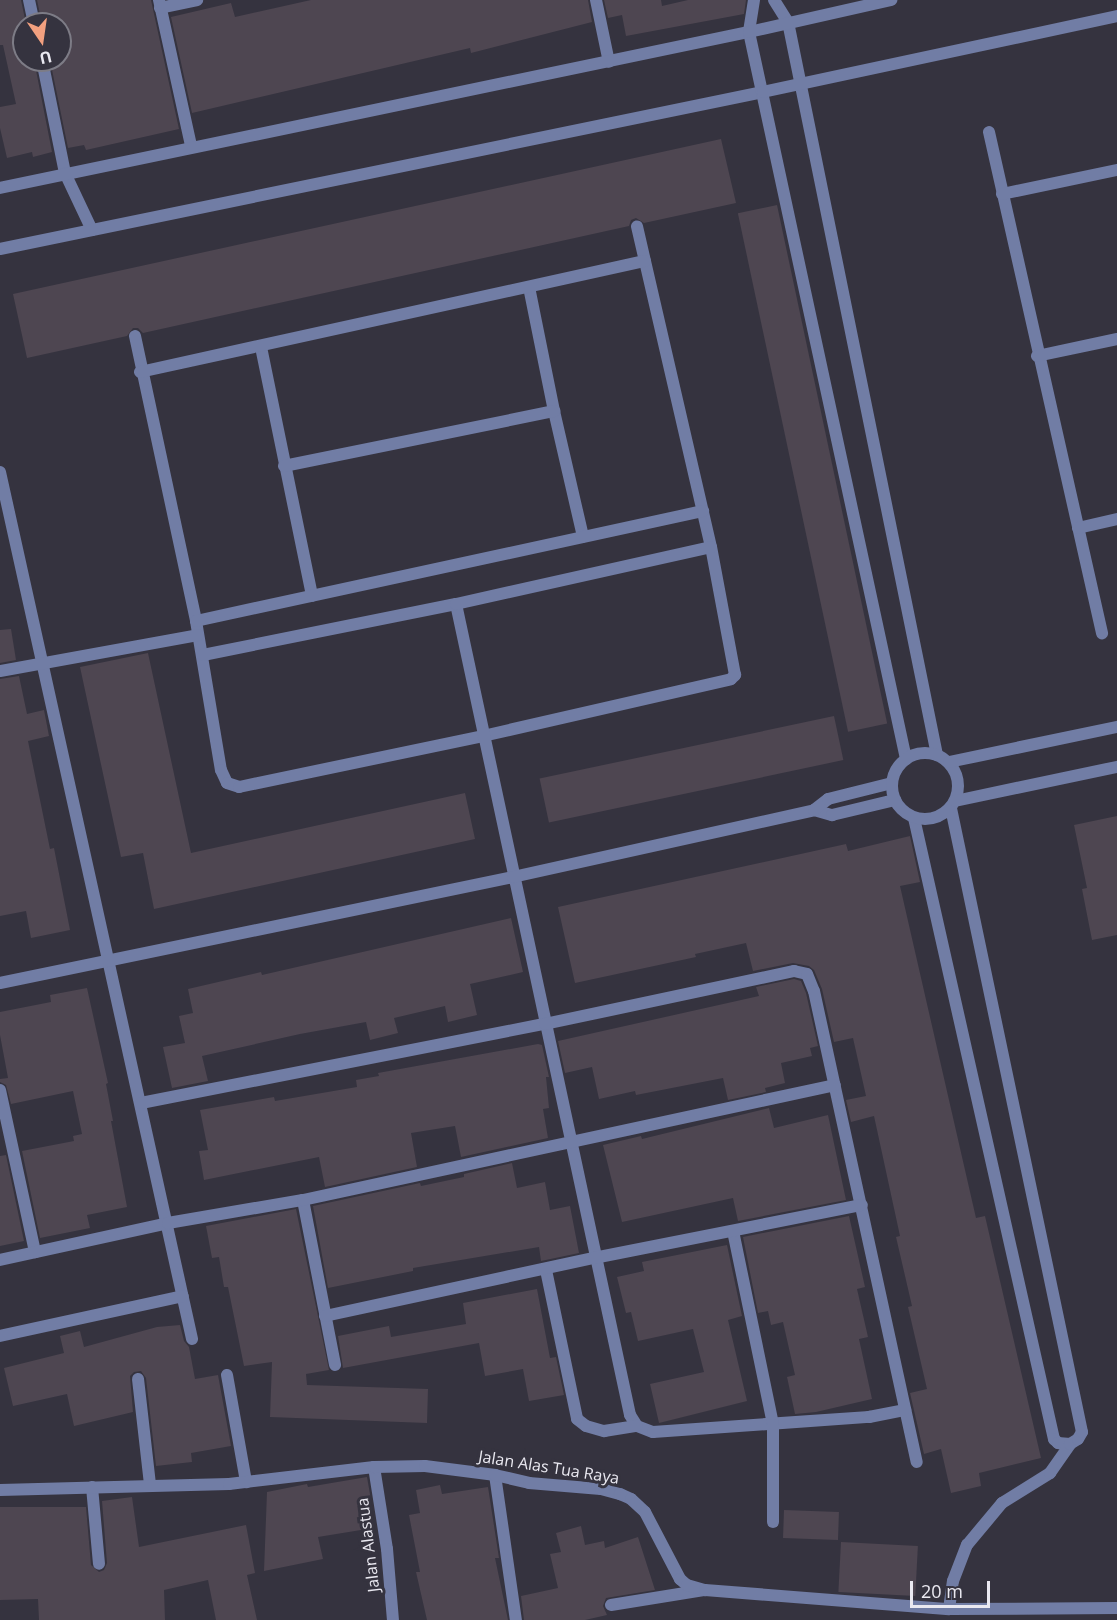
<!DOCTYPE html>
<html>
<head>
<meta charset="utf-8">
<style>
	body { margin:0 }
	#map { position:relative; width:1117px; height:1620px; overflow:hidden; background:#35333f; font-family:"Open Sans",sans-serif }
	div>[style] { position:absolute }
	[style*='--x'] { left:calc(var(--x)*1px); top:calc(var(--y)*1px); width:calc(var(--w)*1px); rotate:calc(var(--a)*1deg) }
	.building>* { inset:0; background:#4e4651; transform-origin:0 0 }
	.service>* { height:12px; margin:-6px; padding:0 6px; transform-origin:6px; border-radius:6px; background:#717da5 }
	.minor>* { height:12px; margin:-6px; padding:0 6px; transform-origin:6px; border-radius:6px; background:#717da5 }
	.tertiary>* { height:12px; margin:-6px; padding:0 6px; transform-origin:6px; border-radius:6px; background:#717da5 }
	.tertiary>.ring { margin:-6px; padding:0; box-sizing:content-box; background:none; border:12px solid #717da5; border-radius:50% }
	span { translate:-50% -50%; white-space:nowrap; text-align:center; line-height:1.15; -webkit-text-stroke:6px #35333f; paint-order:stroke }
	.street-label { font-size:16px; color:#eae9f1 }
	.north { position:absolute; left:12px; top:12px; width:60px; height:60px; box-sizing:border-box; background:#35333f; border:2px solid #7d7c86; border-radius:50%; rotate:167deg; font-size:16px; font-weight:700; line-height:24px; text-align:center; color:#eae9f1 }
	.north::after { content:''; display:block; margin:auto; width:21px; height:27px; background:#f2a07f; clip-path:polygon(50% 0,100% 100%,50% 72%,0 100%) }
	.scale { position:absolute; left:910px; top:1581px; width:80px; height:27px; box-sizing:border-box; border:3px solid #eae9f1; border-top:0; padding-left:8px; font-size:18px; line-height:21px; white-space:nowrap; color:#eae9f1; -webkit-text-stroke:4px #35333f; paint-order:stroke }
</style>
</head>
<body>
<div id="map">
	<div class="building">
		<i style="clip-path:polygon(0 0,21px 0,26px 24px,24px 60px,34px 60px,52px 152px,33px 157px,32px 152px,7px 158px,0 128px,0 107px,16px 104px,3px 45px,0 45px)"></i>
		<i style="clip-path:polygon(37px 0,151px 0,179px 129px,86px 150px,84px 145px,68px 148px,50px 60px,60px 60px,60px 24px,42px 24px)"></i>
		<i style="clip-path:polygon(311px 0,588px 0,592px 22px,471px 53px,470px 48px,192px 113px,171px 17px,231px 3px,235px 17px)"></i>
		<i style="clip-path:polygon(604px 0,661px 0,662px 6px,688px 0,746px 0,744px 14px,626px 36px,622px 15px,608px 18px)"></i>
		<i style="clip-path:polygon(721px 139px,736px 203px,644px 223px,636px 218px,631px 220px,629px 226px,143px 333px,138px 328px,133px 328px,127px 336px,27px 358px,13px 294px)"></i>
		<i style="left:777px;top:205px;width:530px;height:40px;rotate:78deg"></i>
		<i style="clip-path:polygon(11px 629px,16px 660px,0 663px,0 630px)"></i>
		<i style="clip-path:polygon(148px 653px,191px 853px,465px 793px,475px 839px,154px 909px,143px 853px,121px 857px,80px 667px)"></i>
		<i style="clip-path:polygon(19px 676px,27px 714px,44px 710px,49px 736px,28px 741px,50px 849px,54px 848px,70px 930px,31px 938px,26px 911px,0 916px,0 679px)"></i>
		<i style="left:834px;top:716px;width:45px;height:301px;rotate:78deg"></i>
		<i style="clip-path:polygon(1117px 816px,1117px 935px,1092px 940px,1082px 889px,1087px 888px,1074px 825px)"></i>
		<i style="clip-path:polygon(910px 836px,920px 882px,900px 886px,976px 1218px,985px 1216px,1041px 1458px,979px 1473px,981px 1486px,951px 1493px,941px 1449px,924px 1454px,910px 1393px,927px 1389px,908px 1307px,912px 1306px,896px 1237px,900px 1236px,874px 1116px,851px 1122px,846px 1100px,866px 1096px,853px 1038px,834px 1042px,822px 989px,814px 970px,809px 966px,793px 963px,753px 971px,746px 943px,695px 954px,696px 957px,575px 983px,558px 907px,846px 844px,848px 851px)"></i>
		<i style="clip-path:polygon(511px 918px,523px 972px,470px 984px,477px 1015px,448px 1022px,445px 1006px,394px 1018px,398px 1033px,370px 1040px,366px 1022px,300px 1034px,202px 1056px,208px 1081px,172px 1088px,163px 1047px,185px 1043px,179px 1016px,193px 1013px,188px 989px,261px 972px,262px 975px)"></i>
		<i style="clip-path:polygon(794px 979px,801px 981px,806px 993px,818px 1046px,810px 1048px,812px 1056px,781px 1063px,785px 1083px,765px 1088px,766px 1092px,728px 1100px,723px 1078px,636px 1095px,635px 1091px,599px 1099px,592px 1067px,565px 1073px,558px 1041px,759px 996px,756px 987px)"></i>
		<i style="clip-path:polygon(87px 988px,108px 1083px,106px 1084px,113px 1121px,111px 1121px,127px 1207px,87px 1215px,90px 1228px,40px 1238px,22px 1151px,74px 1141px,73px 1136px,82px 1134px,73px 1091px,11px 1104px,6px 1085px,0 1082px,0 1079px,8px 1078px,0 1035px,0 1012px,51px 1002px,50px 995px)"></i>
		<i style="clip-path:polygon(538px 1044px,542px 1045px,549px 1077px,546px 1077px,549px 1108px,543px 1109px,548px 1138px,461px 1157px,455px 1126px,411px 1133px,417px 1167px,325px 1187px,319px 1157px,204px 1180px,199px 1151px,208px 1150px,200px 1110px,274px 1097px,275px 1101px,357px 1087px,356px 1080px,379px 1076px,378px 1073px)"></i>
		<i style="clip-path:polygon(769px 1108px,774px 1128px,828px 1115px,846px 1200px,738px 1221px,733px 1198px,622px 1222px,603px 1145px,641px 1136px,642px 1139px)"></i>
		<i style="clip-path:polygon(6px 1155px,24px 1241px,0 1246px,0 1156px)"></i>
		<i style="clip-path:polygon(512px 1163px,517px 1188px,545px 1182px,550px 1210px,570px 1206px,579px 1253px,541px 1261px,539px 1247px,413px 1268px,413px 1271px,328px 1288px,313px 1206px,420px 1183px,421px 1186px,464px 1177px,464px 1174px)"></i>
		<i style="clip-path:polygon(296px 1209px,329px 1370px,306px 1374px,307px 1385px,428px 1389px,427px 1423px,270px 1417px,272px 1362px,244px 1366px,228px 1287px,224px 1287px,219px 1257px,212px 1258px,206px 1226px)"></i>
		<i style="clip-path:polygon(849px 1216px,865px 1287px,857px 1289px,868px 1337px,859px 1339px,872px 1399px,816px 1412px,795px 1414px,787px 1377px,795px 1375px,783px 1322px,771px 1325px,768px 1311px,758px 1313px,743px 1237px)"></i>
		<i style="clip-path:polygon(727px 1245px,742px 1316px,728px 1320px,747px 1401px,659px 1423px,650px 1384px,704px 1372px,693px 1329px,638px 1341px,631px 1312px,626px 1313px,617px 1277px,644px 1271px,642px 1262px)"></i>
		<i style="clip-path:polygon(537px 1289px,550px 1358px,556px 1357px,564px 1395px,529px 1401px,523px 1369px,485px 1376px,479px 1343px,343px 1368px,338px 1336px,389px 1326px,391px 1337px,466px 1324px,463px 1303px)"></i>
		<i style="clip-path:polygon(180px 1325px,184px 1341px,189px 1347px,195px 1379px,218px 1375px,231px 1446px,191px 1453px,192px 1462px,156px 1466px,146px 1378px,141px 1371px,134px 1372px,130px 1376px,133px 1412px,74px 1426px,67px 1394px,13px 1406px,4px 1368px,64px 1353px,60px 1336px,80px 1331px,84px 1347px,157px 1327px)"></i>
		<i style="clip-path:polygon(367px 1477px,371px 1500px,361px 1502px,367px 1529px,318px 1537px,323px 1559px,264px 1571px,267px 1492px,307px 1484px,308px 1487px)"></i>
		<i style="clip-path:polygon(440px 1485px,442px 1494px,488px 1487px,499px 1558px,495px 1558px,508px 1620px,427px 1620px,416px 1572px,420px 1572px,409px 1515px,420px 1513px,416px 1490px)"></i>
		<i style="clip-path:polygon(132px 1497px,139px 1547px,246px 1525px,255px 1573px,247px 1575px,257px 1620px,216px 1620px,208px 1580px,164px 1590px,165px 1620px,39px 1620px,38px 1599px,0 1600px,0 1507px,86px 1507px,91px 1565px,99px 1572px,104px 1570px,107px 1563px,102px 1501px)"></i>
		<i style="left:784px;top:1510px;width:55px;height:28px;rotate:2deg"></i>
		<i style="clip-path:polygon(581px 1526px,585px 1545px,604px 1541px,605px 1548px,638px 1537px,655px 1590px,606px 1598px,603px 1606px,607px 1615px,585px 1620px,524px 1620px,521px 1596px,558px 1588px,550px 1554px,561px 1552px,556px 1533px)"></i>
		<i style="left:841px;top:1542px;width:77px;height:50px;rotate:3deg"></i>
	</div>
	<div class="service">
		<i style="--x:227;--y:1375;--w:109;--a:79.9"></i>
		<i style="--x:138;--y:1379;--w:107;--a:83.5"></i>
		<i style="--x:611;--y:1605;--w:94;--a:-9.2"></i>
	</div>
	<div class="minor">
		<i style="--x:29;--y:0;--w:25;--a:78"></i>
		<i style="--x:159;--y:0;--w:149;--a:77.6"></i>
		<i style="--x:596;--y:0;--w:63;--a:78.2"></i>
		<i style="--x:160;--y:8;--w:38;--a:-12"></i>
		<i style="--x:42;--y:60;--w:115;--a:78.5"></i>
		<i style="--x:65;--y:173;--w:63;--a:64.7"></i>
		<i style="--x:989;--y:132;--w:514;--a:77.29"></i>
		<i style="--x:0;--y:188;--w:765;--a:-11.77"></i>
		<i style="--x:1002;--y:194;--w:117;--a:-11.8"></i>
		<i style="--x:0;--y:249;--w:779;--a:-11.63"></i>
		<i style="--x:529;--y:287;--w:126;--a:78.6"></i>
		<i style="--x:554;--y:411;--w:129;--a:77"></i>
		<i style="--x:135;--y:336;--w:291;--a:77.9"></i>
		<i style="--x:196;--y:621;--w:151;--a:80.5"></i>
		<i style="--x:221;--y:770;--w:14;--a:65"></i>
		<i style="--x:227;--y:783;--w:13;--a:18"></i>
		<i style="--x:239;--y:787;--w:249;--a:-11.8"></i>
		<i style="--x:483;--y:736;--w:254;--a:-12.9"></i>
		<i style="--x:731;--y:679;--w:6;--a:-45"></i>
		<i style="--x:735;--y:675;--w:130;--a:-100.6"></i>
		<i style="--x:711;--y:547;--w:329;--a:-103"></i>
		<i style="--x:261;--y:347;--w:254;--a:78.4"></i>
		<i style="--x:1037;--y:356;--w:82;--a:-12"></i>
		<i style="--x:140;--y:372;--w:517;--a:-12.4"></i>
		<i style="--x:284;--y:466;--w:276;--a:-11.5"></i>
		<i style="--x:0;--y:472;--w:888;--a:77.51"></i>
		<i style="--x:1078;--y:528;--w:40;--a:-13"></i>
		<i style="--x:456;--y:604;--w:829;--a:77.89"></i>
		<i style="--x:630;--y:1415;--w:13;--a:58"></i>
		<i style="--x:637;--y:1426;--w:17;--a:21"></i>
		<i style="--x:653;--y:1432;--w:217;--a:-4"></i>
		<i style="--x:869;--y:1417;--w:37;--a:-11"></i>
		<i style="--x:196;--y:621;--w:519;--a:-12.24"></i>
		<i style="--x:203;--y:655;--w:258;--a:-11.4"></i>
		<i style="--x:456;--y:604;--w:261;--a:-12.6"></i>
		<i style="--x:0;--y:671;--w:201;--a:-10.3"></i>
		<i style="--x:814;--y:810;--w:19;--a:16"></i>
		<i style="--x:832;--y:815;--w:65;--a:-13.4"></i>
		<i style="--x:914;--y:818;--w:637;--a:77.3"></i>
		<i style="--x:1054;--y:1439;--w:6;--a:45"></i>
		<i style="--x:1058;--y:1443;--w:12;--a:5"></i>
		<i style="--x:0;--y:983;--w:524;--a:-11.67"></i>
		<i style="--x:513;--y:877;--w:308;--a:-12.5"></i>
		<i style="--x:814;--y:810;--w:18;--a:-38"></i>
		<i style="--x:828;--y:799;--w:66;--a:-14"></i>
		<i style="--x:0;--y:1090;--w:166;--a:77.8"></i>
		<i style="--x:141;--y:1103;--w:412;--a:-11.1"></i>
		<i style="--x:545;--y:1024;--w:255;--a:-12"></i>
		<i style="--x:794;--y:971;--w:13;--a:13"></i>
		<i style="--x:807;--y:974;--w:18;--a:68"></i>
		<i style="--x:814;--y:991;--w:482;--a:77.7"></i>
		<i style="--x:303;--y:1200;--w:168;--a:79"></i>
		<i style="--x:733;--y:1231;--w:198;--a:78.3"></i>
		<i style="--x:773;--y:1425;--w:97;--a:90"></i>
		<i style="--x:0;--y:1260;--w:172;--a:-12.4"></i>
		<i style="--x:168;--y:1223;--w:137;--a:-9.7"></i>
		<i style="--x:303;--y:1200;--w:544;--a:-12.2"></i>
		<i style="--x:546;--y:1270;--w:152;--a:78.2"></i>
		<i style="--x:577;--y:1419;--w:11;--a:38"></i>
		<i style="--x:586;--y:1426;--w:19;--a:16"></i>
		<i style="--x:604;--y:1431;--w:33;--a:-9"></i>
		<i style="--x:325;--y:1316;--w:275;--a:-12.2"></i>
		<i style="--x:594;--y:1258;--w:273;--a:-11.2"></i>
		<i style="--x:0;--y:1336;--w:187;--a:-12.3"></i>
		<i style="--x:374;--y:1467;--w:83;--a:81"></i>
		<i style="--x:387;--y:1549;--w:71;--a:85.2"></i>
		<i style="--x:495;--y:1475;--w:147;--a:81.8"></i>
		<i style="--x:92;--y:1487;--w:77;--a:84.8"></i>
		<i style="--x:0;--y:1490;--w:229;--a:-1.5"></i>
		<i style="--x:229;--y:1484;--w:146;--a:-6.7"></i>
		<i style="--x:374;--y:1467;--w:51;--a:-1.1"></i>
		<i style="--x:425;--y:1466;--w:71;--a:7.3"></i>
		<i style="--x:495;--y:1475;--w:35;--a:13"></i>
		<i style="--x:529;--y:1483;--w:72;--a:4.8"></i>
		<i style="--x:601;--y:1489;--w:20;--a:15"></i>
		<i style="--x:620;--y:1494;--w:12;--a:24"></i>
		<i style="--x:631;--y:1499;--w:19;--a:43"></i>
		<i style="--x:645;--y:1512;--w:76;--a:62.4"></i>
		<i style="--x:680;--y:1579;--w:9;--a:41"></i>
		<i style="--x:687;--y:1585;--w:19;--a:16"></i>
		<i style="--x:705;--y:1590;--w:245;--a:4.5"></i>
		<i style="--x:949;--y:1609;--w:168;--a:-0.3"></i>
		<i style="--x:949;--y:1609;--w:28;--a:-82"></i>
		<i style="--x:953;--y:1581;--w:39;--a:-69"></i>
		<i style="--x:967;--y:1545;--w:55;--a:-50.2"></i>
		<i style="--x:1002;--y:1503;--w:57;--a:-32"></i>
		<i style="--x:1050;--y:1473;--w:35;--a:-55"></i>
		<i style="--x:1070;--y:1444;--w:9;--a:-32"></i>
		<i style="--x:1078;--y:1439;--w:8;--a:-60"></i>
		<i style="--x:1082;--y:1432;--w:638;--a:-101.86"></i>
	</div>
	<div class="tertiary">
		<i style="--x:754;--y:0;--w:32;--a:99"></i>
		<i style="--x:749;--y:32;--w:744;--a:77.81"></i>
		<i style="--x:774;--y:0;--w:26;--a:58"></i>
		<i style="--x:788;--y:22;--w:748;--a:78.51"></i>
		<i style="--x:749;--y:32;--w:146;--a:-12.7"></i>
		<i style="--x:763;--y:92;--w:362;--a:-12.1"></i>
		<i class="ring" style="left:892px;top:753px;width:54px;height:54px"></i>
		<i style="--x:949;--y:762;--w:172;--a:-11.8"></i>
		<i style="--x:955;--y:801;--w:166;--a:-11.9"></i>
	</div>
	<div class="street-label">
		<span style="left:549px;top:1467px;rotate:9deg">Jalan Alas Tua Raya</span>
		<span style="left:368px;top:1545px;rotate:-97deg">Jalan Alastua</span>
	</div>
	<div class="north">U</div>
	<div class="scale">20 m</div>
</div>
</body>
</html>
